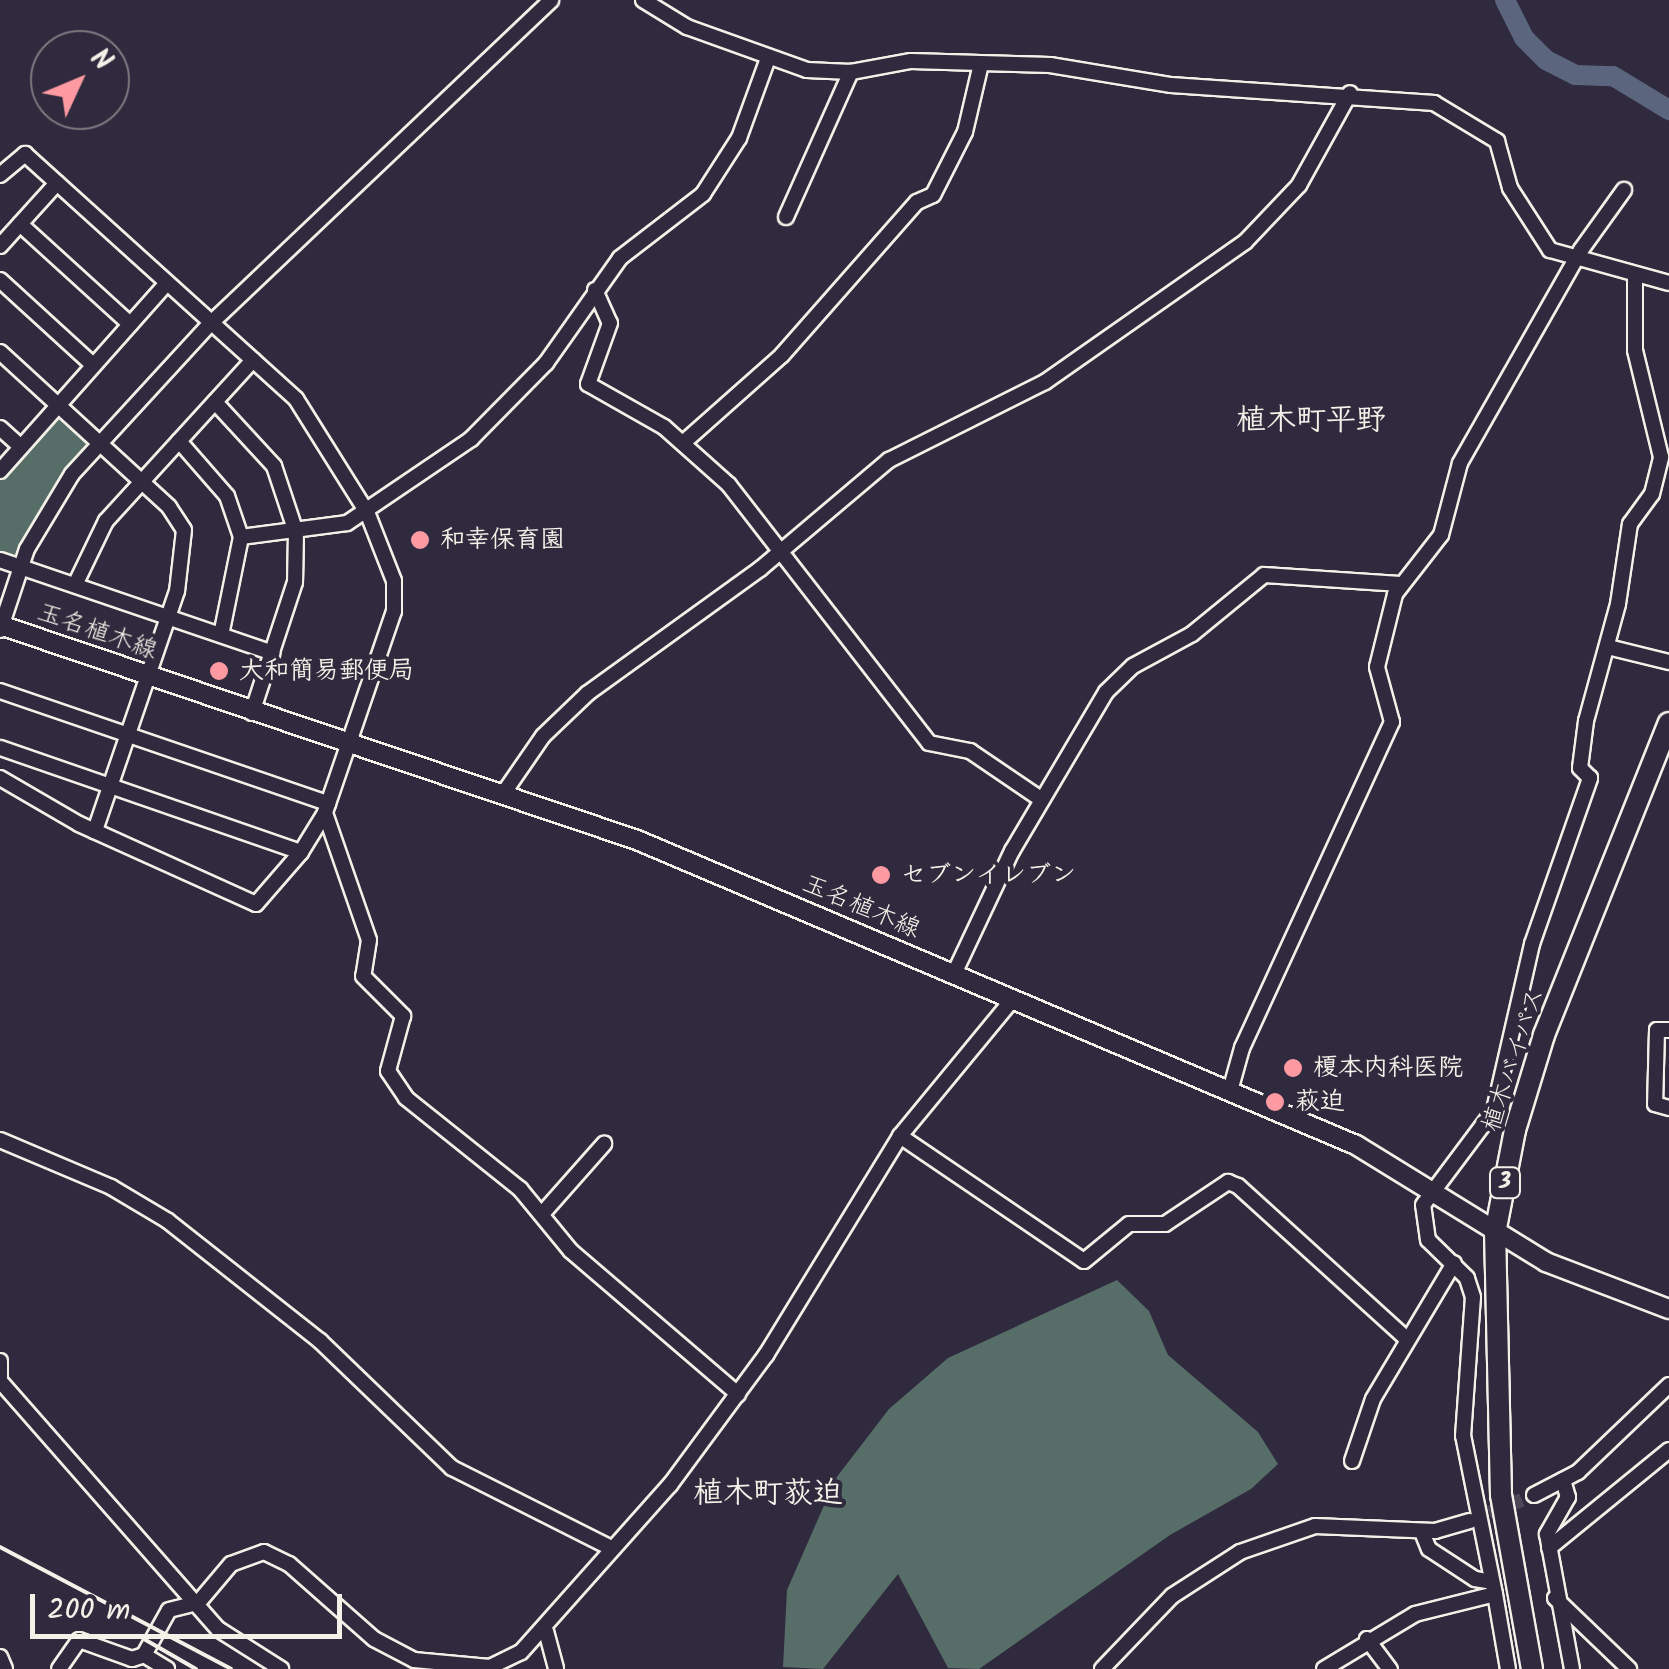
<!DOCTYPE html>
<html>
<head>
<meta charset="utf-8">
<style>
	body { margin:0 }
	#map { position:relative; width:1669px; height:1669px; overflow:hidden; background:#2f2a3d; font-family:Kalam,"Klee One",sans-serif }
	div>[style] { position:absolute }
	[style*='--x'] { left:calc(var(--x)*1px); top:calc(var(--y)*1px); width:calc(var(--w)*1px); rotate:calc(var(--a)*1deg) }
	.green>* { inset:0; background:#576d68 }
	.river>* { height:20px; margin:-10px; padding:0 10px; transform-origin:10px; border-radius:10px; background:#5b657e }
	.minor-tunnel>* { height:14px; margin-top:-7px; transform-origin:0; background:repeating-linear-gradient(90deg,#4d4857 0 14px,transparent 0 21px) }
	.roads { filter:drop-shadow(2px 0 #f4f1e8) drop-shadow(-2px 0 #f4f1e8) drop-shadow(0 2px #f4f1e8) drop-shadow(0 -2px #f4f1e8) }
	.minor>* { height:14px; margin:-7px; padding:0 7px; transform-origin:7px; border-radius:7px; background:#2f2a3d }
	.major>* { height:18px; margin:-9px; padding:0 9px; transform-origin:9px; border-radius:9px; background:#2f2a3d }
	.highway>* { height:20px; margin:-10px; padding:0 10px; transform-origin:10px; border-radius:10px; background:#2f2a3d }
	.rail>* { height:4px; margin:-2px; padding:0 2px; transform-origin:2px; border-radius:2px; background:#f4f1e8 }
	.dots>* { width:28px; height:28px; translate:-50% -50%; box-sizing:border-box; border:5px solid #2f2a3d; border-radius:50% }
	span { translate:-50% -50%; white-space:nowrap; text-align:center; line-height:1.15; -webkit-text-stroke:8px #2f2a3d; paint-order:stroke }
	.shield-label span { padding:2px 8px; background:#2f2a3d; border:2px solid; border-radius:8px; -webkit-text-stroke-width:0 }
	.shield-label { font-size:22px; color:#f4f1e8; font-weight:700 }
	.poi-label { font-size:25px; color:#f4f1e8; font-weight:700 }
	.left { translate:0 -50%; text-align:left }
	.street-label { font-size:25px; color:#f4f1e8 }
	.quarter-label { font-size:30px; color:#f4f1e8; font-weight:700 }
	.north { position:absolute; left:30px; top:30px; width:100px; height:100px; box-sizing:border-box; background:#2f2a3d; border:2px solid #7e7a81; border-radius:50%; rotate:46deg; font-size:28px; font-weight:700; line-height:40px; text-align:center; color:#f4f1e8 }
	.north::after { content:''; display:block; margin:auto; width:35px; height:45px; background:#ff9aa2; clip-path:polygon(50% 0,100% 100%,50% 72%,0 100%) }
	.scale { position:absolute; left:30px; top:1594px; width:312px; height:45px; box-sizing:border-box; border:5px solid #f4f1e8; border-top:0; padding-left:12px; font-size:30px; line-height:35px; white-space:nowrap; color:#f4f1e8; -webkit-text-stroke:8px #2f2a3d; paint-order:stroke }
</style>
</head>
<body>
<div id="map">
	<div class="green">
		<i style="clip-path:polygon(56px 411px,90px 443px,58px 480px,13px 559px,0 555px,0 475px)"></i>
		<i style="clip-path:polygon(1117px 1280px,1149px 1311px,1168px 1355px,1258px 1432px,1278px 1464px,1251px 1489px,1170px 1535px,979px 1669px,948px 1668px,898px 1574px,823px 1669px,783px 1667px,787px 1590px,836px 1478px,889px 1409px,948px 1358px)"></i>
	</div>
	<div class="river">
		<i style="--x:1505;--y:0;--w:42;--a:63.4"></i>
		<i style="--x:1524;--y:38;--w:31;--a:45"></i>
		<i style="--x:1546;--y:60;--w:33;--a:27"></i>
		<i style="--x:1575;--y:75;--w:38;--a:2"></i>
		<i style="--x:1613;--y:76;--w:66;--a:31.3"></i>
	</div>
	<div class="minor-tunnel">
		<i style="--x:1470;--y:1521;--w:69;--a:-22.1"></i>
	</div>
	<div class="roads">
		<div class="minor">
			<i style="--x:643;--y:0;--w:52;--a:31.5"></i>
			<i style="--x:687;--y:27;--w:127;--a:19.7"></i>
			<i style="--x:807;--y:70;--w:44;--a:2.6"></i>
			<i style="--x:851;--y:72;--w:61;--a:-10.4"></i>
			<i style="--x:911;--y:61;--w:139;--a:1.6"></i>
			<i style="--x:1050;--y:65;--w:123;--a:9.4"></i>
			<i style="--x:1171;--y:85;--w:264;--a:3.9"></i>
			<i style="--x:1434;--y:103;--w:74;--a:31.1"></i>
			<i style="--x:1497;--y:141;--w:49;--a:74.5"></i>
			<i style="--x:1510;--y:188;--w:74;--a:57.2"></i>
			<i style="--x:1550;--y:250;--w:123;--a:15.5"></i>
			<i style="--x:0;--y:175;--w:33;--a:-40"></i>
			<i style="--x:25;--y:154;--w:365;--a:42.1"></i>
			<i style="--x:296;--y:399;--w:133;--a:57.9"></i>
			<i style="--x:367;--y:512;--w:74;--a:68.6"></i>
			<i style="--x:394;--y:581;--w:30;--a:90"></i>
			<i style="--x:394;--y:611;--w:213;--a:108.9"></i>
			<i style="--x:325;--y:813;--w:46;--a:121.6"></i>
			<i style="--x:301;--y:852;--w:318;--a:-160.9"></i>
			<i style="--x:786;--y:217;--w:159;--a:-65.9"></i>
			<i style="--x:20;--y:224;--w:149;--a:42.3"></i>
			<i style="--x:0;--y:246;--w:85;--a:-47.9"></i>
			<i style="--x:0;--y:280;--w:126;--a:42.4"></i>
			<i style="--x:595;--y:290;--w:36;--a:66"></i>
			<i style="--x:610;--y:323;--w:65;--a:109.8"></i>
			<i style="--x:588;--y:384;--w:87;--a:29.5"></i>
			<i style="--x:664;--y:427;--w:87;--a:41.7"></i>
			<i style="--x:729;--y:485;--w:326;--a:52.2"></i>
			<i style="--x:929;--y:743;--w:42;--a:11"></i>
			<i style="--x:970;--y:751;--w:87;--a:34.2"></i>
			<i style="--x:0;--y:352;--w:229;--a:42.5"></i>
			<i style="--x:169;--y:507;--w:27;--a:57"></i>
			<i style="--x:184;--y:530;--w:61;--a:96.5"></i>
			<i style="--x:177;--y:591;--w:254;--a:108.9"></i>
			<i style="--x:215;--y:402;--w:87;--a:47.3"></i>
			<i style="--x:274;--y:466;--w:70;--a:71.6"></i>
			<i style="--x:296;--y:532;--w:50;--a:91.1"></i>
			<i style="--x:295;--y:582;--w:138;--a:108.2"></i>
			<i style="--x:0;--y:428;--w:25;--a:42"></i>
			<i style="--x:179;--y:441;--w:73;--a:48.9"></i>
			<i style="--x:227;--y:496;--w:43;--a:71.1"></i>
			<i style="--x:241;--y:537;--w:100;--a:101.5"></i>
			<i style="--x:683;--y:443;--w:132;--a:-41.6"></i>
			<i style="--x:782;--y:355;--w:204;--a:-48.6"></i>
			<i style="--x:917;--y:202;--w:17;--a:-24"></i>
			<i style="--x:933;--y:195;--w:71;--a:-63.1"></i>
			<i style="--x:965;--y:132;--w:70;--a:-76.8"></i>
			<i style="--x:0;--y:471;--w:250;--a:-48.4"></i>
			<i style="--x:241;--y:537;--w:107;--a:-7.5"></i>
			<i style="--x:347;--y:523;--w:150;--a:-34.1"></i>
			<i style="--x:471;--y:439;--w:107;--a:-45.4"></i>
			<i style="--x:546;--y:363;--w:128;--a:-54.8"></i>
			<i style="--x:620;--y:258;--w:105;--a:-37.6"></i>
			<i style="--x:703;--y:194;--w:67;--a:-57.3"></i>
			<i style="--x:739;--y:138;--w:82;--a:-70"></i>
			<i style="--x:0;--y:560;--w:288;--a:18.8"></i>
			<i style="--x:75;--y:585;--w:71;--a:-64.2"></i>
			<i style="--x:106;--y:521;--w:218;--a:-47.6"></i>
			<i style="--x:0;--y:630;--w:85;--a:-71.6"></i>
			<i style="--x:27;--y:549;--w:87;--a:-59"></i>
			<i style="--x:72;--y:474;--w:205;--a:-47.4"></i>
			<i style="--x:211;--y:323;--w:469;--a:-43.5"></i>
			<i style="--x:1608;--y:647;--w:63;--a:13.8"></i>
			<i style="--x:0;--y:691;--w:347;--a:18.9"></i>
			<i style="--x:0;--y:778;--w:91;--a:30.2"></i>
			<i style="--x:79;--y:824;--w:194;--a:24.3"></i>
			<i style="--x:256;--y:904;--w:69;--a:-49.1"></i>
			<i style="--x:503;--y:794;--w:70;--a:-55.4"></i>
			<i style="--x:543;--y:736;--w:62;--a:-43.7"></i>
			<i style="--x:588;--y:693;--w:212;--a:-35.8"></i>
			<i style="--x:760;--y:569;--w:169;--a:-40.2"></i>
			<i style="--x:889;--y:460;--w:174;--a:-26.6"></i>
			<i style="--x:1045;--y:382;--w:244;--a:-35"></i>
			<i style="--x:1245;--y:242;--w:79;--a:-46.5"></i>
			<i style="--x:1299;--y:185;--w:105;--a:-61"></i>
			<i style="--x:325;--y:813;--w:134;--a:70.9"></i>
			<i style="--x:369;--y:940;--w:36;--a:99"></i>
			<i style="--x:363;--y:976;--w:57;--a:45"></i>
			<i style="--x:403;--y:1016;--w:57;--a:105.3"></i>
			<i style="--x:388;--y:1071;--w:32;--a:56"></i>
			<i style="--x:406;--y:1098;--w:146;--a:38.6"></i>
			<i style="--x:520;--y:1189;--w:80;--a:50.6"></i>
			<i style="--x:571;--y:1251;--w:220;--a:40.6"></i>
			<i style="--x:954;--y:974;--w:136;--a:-64.8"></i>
			<i style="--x:1012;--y:851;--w:185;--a:-59.4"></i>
			<i style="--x:1106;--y:692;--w:37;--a:-44"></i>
			<i style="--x:1133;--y:666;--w:67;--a:-28.5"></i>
			<i style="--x:1192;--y:634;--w:93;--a:-39.3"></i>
			<i style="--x:1264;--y:575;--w:137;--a:3.8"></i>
			<i style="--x:1669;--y:1030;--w:12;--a:180"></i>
			<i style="--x:1657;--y:1030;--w:74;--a:91.5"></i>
			<i style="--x:1655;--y:1104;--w:15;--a:16"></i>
			<i style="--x:1230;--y:1091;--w:45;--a:-74.4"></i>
			<i style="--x:1242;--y:1048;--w:359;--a:-65.3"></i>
			<i style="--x:1392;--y:722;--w:57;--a:-105.3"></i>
			<i style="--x:1377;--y:667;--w:75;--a:-76.1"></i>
			<i style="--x:1395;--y:594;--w:75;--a:-52.1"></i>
			<i style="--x:1441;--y:535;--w:74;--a:-75.2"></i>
			<i style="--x:1460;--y:463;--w:245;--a:-60.4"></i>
			<i style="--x:1581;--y:250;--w:74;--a:-54.4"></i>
			<i style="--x:900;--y:1136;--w:222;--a:34.2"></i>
			<i style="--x:1084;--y:1261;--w:58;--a:-39.4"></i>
			<i style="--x:1129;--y:1224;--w:36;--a:0"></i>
			<i style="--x:1165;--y:1224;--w:76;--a:-33.7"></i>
			<i style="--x:1228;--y:1182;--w:11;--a:22"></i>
			<i style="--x:1238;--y:1186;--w:228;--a:42.2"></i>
			<i style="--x:0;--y:1140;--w:121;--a:22.9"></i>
			<i style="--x:111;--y:1187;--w:66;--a:30.8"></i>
			<i style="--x:168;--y:1221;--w:194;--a:38.3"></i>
			<i style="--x:320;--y:1341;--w:183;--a:43.9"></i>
			<i style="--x:452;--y:1468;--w:178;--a:26.7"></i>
			<i style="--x:542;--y:1214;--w:94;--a:-48.5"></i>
			<i style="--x:0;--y:1361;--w:16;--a:90"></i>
			<i style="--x:0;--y:1381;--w:330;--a:48.7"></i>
			<i style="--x:218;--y:1629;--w:75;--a:32.4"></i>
			<i style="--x:1352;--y:1461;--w:65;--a:-71.3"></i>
			<i style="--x:1373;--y:1399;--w:158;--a:-59.2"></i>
			<i style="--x:1563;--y:1480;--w:18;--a:74"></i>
			<i style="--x:1568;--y:1497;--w:43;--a:119.6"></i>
			<i style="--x:1547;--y:1534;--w:137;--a:79.5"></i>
			<i style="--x:1534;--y:1495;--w:50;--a:-27.6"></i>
			<i style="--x:1578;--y:1472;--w:126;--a:-43.7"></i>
			<i style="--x:1422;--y:1532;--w:18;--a:68"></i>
			<i style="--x:1429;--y:1549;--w:55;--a:33.1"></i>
			<i style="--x:1475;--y:1579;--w:17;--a:10"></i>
			<i style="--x:1549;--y:1548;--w:155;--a:-39.2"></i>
			<i style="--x:1495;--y:1594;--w:76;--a:80.2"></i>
			<i style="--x:1555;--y:1598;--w:103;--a:43.8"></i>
			<i style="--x:546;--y:1631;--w:39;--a:75"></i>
			<i style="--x:1367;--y:1639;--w:38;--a:53"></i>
			<i style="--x:144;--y:1655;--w:51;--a:-60.9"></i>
			<i style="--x:169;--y:1610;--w:30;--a:-14"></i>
			<i style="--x:198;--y:1603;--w:51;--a:-49.8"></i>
			<i style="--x:231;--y:1564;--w:35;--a:-20"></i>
			<i style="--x:264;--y:1552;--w:28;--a:26"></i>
			<i style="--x:289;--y:1564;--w:113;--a:41.4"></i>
			<i style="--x:374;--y:1639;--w:45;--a:27.7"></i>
			<i style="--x:414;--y:1660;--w:76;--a:5.3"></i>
			<i style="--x:490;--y:1667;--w:34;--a:-26"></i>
			<i style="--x:521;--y:1652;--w:224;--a:-48.3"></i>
			<i style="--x:670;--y:1485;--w:162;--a:-53.6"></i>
			<i style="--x:766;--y:1355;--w:257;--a:-58.5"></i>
			<i style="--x:900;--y:1136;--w:178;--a:-50.5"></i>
			<i style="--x:0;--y:1657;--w:13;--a:67"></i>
			<i style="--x:59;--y:1669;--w:35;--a:-55"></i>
			<i style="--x:79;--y:1640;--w:56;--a:19.7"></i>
			<i style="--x:132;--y:1659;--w:13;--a:-18"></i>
			<i style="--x:144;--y:1655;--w:27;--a:31"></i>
			<i style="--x:1102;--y:1669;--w:101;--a:-46.2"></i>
			<i style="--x:1172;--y:1596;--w:81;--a:-32.9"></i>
			<i style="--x:1240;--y:1552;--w:79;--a:-19.1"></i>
			<i style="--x:1315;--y:1526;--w:120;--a:2.4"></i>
			<i style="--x:1435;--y:1531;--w:36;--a:-16"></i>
			<i style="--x:1324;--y:1669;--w:106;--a:-31.1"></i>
			<i style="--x:1415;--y:1614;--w:82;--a:-14"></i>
			<i style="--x:1495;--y:1594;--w:161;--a:-101.4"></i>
			<i style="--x:1463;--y:1436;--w:139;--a:-85.9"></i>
			<i style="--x:1473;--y:1297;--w:20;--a:-108"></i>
			<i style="--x:1467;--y:1278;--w:54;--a:-135.7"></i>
			<i style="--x:1428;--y:1240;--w:35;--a:-98"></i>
			<i style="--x:1423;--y:1205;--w:119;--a:-53.2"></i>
			<i style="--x:1494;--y:1110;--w:170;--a:-77.1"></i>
			<i style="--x:1532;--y:944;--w:176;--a:-70.7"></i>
			<i style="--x:1590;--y:778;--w:14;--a:-135"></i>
			<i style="--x:1580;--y:768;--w:47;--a:-82.7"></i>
			<i style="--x:1586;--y:721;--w:121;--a:-74.7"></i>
			<i style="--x:1618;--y:604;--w:81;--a:-81.5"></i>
			<i style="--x:1630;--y:524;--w:37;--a:-54"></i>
			<i style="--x:1652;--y:494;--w:38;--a:-76"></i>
			<i style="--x:1661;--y:457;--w:110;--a:-103.7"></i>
			<i style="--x:1635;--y:350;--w:76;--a:-90"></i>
		</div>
		<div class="major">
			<i style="--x:0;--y:625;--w:672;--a:18.65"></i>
			<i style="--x:637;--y:840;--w:781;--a:22.99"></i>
			<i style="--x:1356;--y:1145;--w:223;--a:31.6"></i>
			<i style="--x:1546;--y:1262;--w:132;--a:20.9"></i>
		</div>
		<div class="highway">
			<i style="--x:1532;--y:1669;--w:177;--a:-100.1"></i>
			<i style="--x:1501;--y:1495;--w:262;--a:-91.3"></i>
			<i style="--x:1495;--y:1233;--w:105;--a:-79"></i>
			<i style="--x:1515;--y:1130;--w:99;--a:-73"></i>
			<i style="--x:1544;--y:1035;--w:336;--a:-68.2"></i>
		</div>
	</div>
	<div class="rail">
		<i style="--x:0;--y:1547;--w:261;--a:27.8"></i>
		<i style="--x:144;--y:1639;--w:60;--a:30"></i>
	</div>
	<div class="dots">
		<i style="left:420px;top:540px;background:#ff9aa2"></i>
		<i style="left:219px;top:671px;background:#ff9aa2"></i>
		<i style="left:881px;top:875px;background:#ff9aa2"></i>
		<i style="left:1293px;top:1068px;background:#ff9aa2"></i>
		<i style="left:1275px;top:1102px;background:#ff9aa2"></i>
	</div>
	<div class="shield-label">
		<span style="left:1505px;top:1183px">3</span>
	</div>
	<div class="poi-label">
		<span class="left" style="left:440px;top:540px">和幸保育園</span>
		<span class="left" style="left:239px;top:671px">大和簡易郵便局</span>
		<span class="left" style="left:901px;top:875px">セブンイレブン</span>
		<span class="left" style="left:1313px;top:1068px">榎本内科医院</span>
		<span class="left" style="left:1295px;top:1102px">萩迫</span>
	</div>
	<div class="street-label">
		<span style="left:97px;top:632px;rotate:19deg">玉名植木線</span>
		<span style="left:861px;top:907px;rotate:23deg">玉名植木線</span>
		<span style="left:1514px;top:1060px;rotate:-72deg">植木バイパス</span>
	</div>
	<div class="quarter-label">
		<span style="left:1311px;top:421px">植木町平野</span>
		<span style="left:768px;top:1494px">植木町荻迫</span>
	</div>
	<div class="north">N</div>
	<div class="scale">200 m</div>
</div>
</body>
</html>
